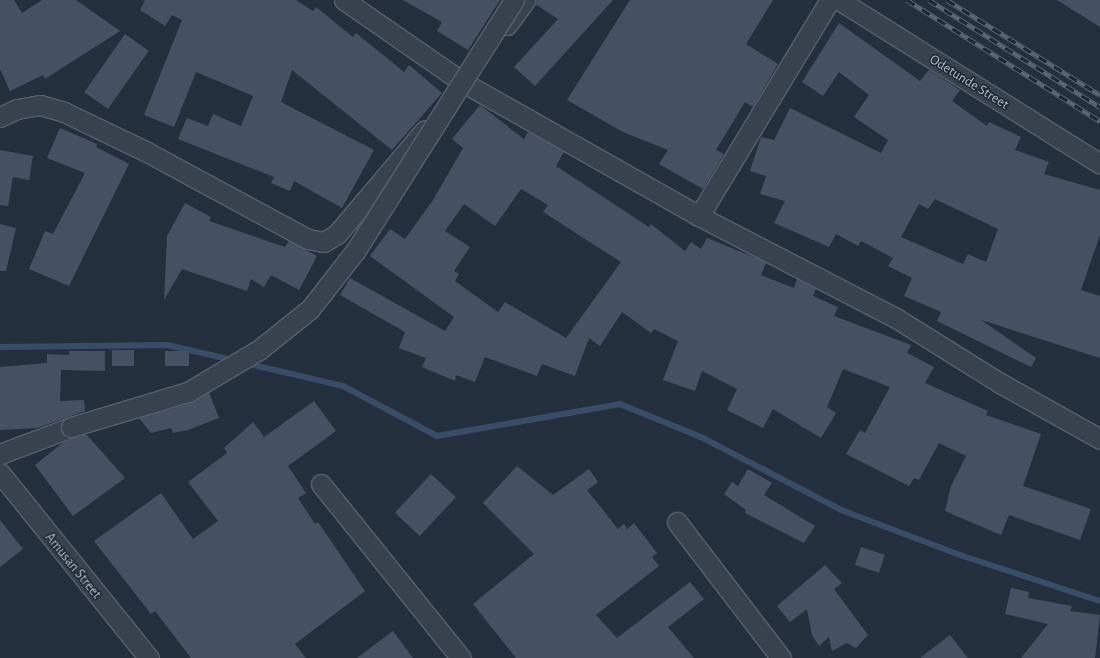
<!DOCTYPE html>
<html>
<head>
<meta charset="utf-8">
<style>
	body { margin:0 }
	#map { position:relative; width:1100px; height:658px; overflow:hidden; background:#242f3e; font-family:"Alegreya Sans",sans-serif }
	div>[style] { position:absolute }
	[style*='--x'] { left:calc(var(--x)*1px); top:calc(var(--y)*1px); width:calc(var(--w)*1px); rotate:calc(var(--a)*1deg) }
	.stream>* { height:6px; margin:-3px; padding:0 3px; transform-origin:3px; border-radius:3px; background:#394c67 }
	.building>* { inset:0; background:#455162; transform-origin:0 0 }
	.roads { filter:drop-shadow(1px 0 #565f6c) drop-shadow(-1px 0 #565f6c) drop-shadow(0 1px #565f6c) drop-shadow(0 -1px #565f6c) }
	.minor>* { height:19px; margin:-9.5px; padding:0 9.5px; transform-origin:9.5px; border-radius:9.5px; background:#38414e }
	.rail>* { height:4.5px; margin-top:-2.25px; transform-origin:0; background:repeating-linear-gradient(90deg,#1d2633 0 9px,#5a6575 0 18px); box-sizing:border-box; border-block:1px solid #5a6575 }
	.bridges { filter:drop-shadow(1px 0 #565f6c) drop-shadow(-1px 0 #565f6c) drop-shadow(0 1px #565f6c) drop-shadow(0 -1px #565f6c) }
	.minor-bridge>* { height:19px; margin:-9.5px; padding:0 9.5px; transform-origin:9.5px; border-radius:9.5px; background:#38414e }
	span { translate:-50% -50%; white-space:nowrap; text-align:center; line-height:1.15; -webkit-text-stroke:3px #1d2633; paint-order:stroke }
	.street-label { font-size:14px; color:#b4bcc9 }
</style>
</head>
<body>
<div id="map">
	<div class="stream">
		<i style="--x:0;--y:347;--w:167;--a:-0.7"></i>
		<i style="--x:167;--y:345;--w:68;--a:12.8"></i>
		<i style="--x:245;--y:363;--w:101;--a:13.2"></i>
		<i style="--x:343;--y:386;--w:106;--a:28"></i>
		<i style="--x:437;--y:436;--w:186;--a:-9.9"></i>
		<i style="--x:620;--y:404;--w:87;--a:22.2"></i>
		<i style="--x:701;--y:437;--w:158;--a:27.5"></i>
		<i style="--x:841;--y:510;--w:130;--a:20.7"></i>
		<i style="--x:963;--y:556;--w:144;--a:18.2"></i>
	</div>
	<div class="building">
		<i style="clip-path:polygon(0 0,14px 0,22px 13px,42px 0,76px 0,120px 31px,45px 79px,43px 75px,10px 91px,0 69px)"></i>
		<i style="clip-path:polygon(143px 0,296px 0,313px 11px,316px 7px,353px 37px,356px 33px,404px 72px,409px 65px,442px 93px,392px 150px,292px 70px,281px 102px,374px 150px,342px 208px,294px 181px,290px 191px,271px 183px,274px 177px,178px 139px,187px 118px,208px 126px,213px 114px,241px 126px,253px 96px,196px 72px,174px 127px,144px 115px,182px 20px,172px 15px,165px 26px,140px 10px,145px 1px)"></i>
		<i style="clip-path:polygon(403px 0,500px 0,468px 50px,437px 31px,442px 22px)"></i>
		<i style="clip-path:polygon(536px 0,613px 0,535px 86px,514px 67px,558px 19px,535px 4px)"></i>
		<i style="clip-path:polygon(630px 0,773px 0,746px 44px,778px 64px,753px 107px,745px 102px,716px 150px,724px 154px,703px 189px,659px 164px,668px 150px,623px 132px,567px 100px)"></i>
		<i style="clip-path:polygon(1057px 0,1100px 0,1100px 27px)"></i>
		<i style="clip-path:polygon(evenodd,839px 23px,920px 81px,929px 70px,960px 90px,952px 101px,987px 126px,989px 122px,1021px 137px,1015px 150px,1049px 162px,1044px 174px,1100px 190px,1100px 235px,1081px 290px,1100px 296px,1100px 358px,981px 320px,1036px 358px,1031px 367px,937px 321px,941px 312px,904px 296px,912px 278px,888px 266px,893px 258px,861px 241px,858px 246px,836px 234px,829px 247px,774px 223px,785px 201px,760px 194px,766px 176px,750px 171px,761px 137px,774px 140px,790px 108px,881px 153px,888px 140px,854px 117px,869px 95px,839px 72px,823px 96px,802px 82px,839px 23px,935px 199px,998px 229px,986px 262px,968px 254px,963px 264px,901px 237px,919px 204px,928px 209px,935px 199px)"></i>
		<i style="left:125px;top:34px;width:29px;height:71px;rotate:35deg"></i>
		<i style="clip-path:polygon(evenodd,480px 105px,524px 139px,528px 132px,564px 152px,556px 166px,649px 227px,651px 224px,685px 251px,691px 242px,701px 249px,707px 238px,761px 260px,766px 263px,761px 275px,794px 288px,797px 279px,816px 289px,813px 296px,838px 307px,834px 316px,911px 345px,907px 353px,934px 367px,925px 383px,988px 411px,986px 415px,1041px 434px,1023px 486px,1091px 509px,1080px 540px,1009px 515px,1001px 535px,945px 511px,951px 486px,966px 456px,939px 443px,919px 480px,914px 478px,909px 486px,846px 454px,860px 430px,865px 433px,890px 387px,843px 369px,827px 407px,836px 413px,821px 438px,773px 409px,763px 428px,727px 410px,737px 389px,702px 371px,695px 391px,663px 380px,678px 341px,654px 329px,651px 333px,622px 312px,600px 346px,589px 338px,575px 376px,542px 364px,537px 376px,485px 357px,475px 382px,456px 375px,455px 381px,422px 367px,426px 358px,399px 348px,405px 332px,340px 295px,350px 278px,445px 331px,454px 317px,370px 256px,390px 229px,405px 239px,433px 200px,463px 148px,452px 139px,480px 105px,521px 189px,548px 205px,543px 212px,621px 262px,566px 338px,505px 302px,498px 312px,455px 281px,459px 274px,454px 271px,470px 247px,445px 231px,464px 204px,495px 226px,521px 189px)"></i>
		<i style="clip-path:polygon(60px 128px,97px 144px,96px 147px,129px 164px,69px 286px,29px 269px,45px 231px,53px 234px,85px 173px,47px 158px)"></i>
		<i style="clip-path:polygon(0 150px,33px 156px,29px 180px,13px 177px,8px 206px,0 205px)"></i>
		<i style="clip-path:polygon(185px 203px,211px 217px,209px 221px,285px 247px,289px 241px,317px 256px,299px 290px,271px 275px,264px 287px,251px 279px,247px 291px,182px 269px,164px 300px,167px 236px)"></i>
		<i style="clip-path:polygon(0 224px,16px 228px,6px 271px,0 271px)"></i>
		<i style="left:112px;top:350px;width:22px;height:16px"></i>
		<i style="clip-path:polygon(69px 351px,105px 351px,105px 371px,61px 370px,60px 401px,84px 400px,85px 411px,37px 428px,0 430px,0 367px,47px 363px,47px 354px,69px 355px)"></i>
		<i style="left:165px;top:351px;width:24px;height:15px"></i>
		<i style="clip-path:polygon(209px 392px,219px 418px,188px 430px,173px 433px,171px 428px,151px 433px,139px 418px,191px 403px)"></i>
		<i style="clip-path:polygon(314px 401px,336px 431px,288px 466px,306px 493px,298px 498px,315px 524px,318px 522px,365px 591px,295px 644px,306px 658px,191px 658px,155px 611px,151px 614px,94px 541px,161px 493px,193px 539px,218px 521px,188px 482px,227px 453px,224px 448px,253px 422px,264px 437px)"></i>
		<i style="clip-path:polygon(86px 434px,125px 478px,73px 516px,35px 465px,65px 441px)"></i>
		<i style="clip-path:polygon(517px 466px,553px 495px,589px 469px,598px 482px,587px 490px,618px 529px,624px 524px,627px 529px,634px 523px,657px 553px,652px 557px,659px 566px,596px 615px,617px 638px,690px 582px,704px 599px,668px 627px,694px 658px,516px 658px,473px 604px,534px 554px,483px 503px)"></i>
		<i style="clip-path:polygon(748px 469px,772px 483px,764px 495px,815px 526px,804px 543px,745px 513px,746px 510px,724px 494px,732px 482px,738px 486px)"></i>
		<i style="left:431px;top:474px;width:34px;height:53px;rotate:43deg"></i>
		<i style="clip-path:polygon(0 520px,23px 549px,0 567px)"></i>
		<i style="left:861px;top:547px;width:25px;height:19px;rotate:18deg"></i>
		<i style="clip-path:polygon(825px 565px,842px 583px,834px 589px,868px 635px,856px 648px,847px 643px,832px 651px,829px 637px,819px 646px,812px 635px,807px 609px,790px 622px,777px 606px)"></i>
		<i style="clip-path:polygon(1011px 588px,1029px 592px,1028px 598px,1072px 606px,1070px 611px,1100px 615px,1095px 658px,1021px 658px,1048px 624px,1005px 614px)"></i>
		<i style="clip-path:polygon(393px 631px,413px 658px,357px 658px)"></i>
		<i style="clip-path:polygon(950px 635px,968px 658px,920px 658px)"></i>
	</div>
	<div class="roads">
		<div class="minor">
			<i style="--x:344;--y:0;--w:146;--a:34.7"></i>
			<i style="--x:464;--y:83;--w:270;--a:29.5"></i>
			<i style="--x:699;--y:216;--w:222;--a:27.4"></i>
			<i style="--x:896;--y:318;--w:123;--a:32"></i>
			<i style="--x:1000;--y:383;--w:115;--a:29.2"></i>
			<i style="--x:839;--y:0;--w:308;--a:32.1"></i>
			<i style="--x:507;--y:25;--w:31;--a:-54"></i>
			<i style="--x:0;--y:117;--w:19;--a:-25"></i>
			<i style="--x:17;--y:109;--w:23;--a:-10"></i>
			<i style="--x:40;--y:105;--w:25;--a:16"></i>
			<i style="--x:64;--y:112;--w:92;--a:25.7"></i>
			<i style="--x:147;--y:152;--w:183;--a:28.4"></i>
			<i style="--x:308;--y:239;--w:16;--a:11"></i>
			<i style="--x:324;--y:242;--w:15;--a:-32"></i>
			<i style="--x:337;--y:234;--w:136;--a:-49.8"></i>
			<i style="--x:699;--y:216;--w:253;--a:-58.8"></i>
			<i style="--x:0;--y:454;--w:76;--a:-20.8"></i>
			<i style="--x:0;--y:473;--w:238;--a:51.2"></i>
			<i style="--x:321;--y:484;--w:223;--a:51.2"></i>
			<i style="--x:677;--y:522;--w:171;--a:52.6"></i>
		</div>
	</div>
	<div class="rail">
		<i style="--x:907;--y:0;--w:228;--a:32.1"></i>
		<i style="--x:929;--y:0;--w:202;--a:32"></i>
		<i style="--x:947;--y:0;--w:180;--a:31.8"></i>
	</div>
	<div class="bridges">
		<div class="minor-bridge">
			<i style="--x:71;--y:427;--w:122;--a:-16.7"></i>
			<i style="--x:188;--y:392;--w:84;--a:-30.8"></i>
			<i style="--x:260;--y:349;--w:64;--a:-38.7"></i>
			<i style="--x:310;--y:309;--w:75;--a:-52.1"></i>
			<i style="--x:356;--y:250;--w:296;--a:-57.7"></i>
		</div>
	</div>
	<div class="street-label">
		<span style="left:969px;top:82px;rotate:32deg">Odetunde Street</span>
		<span style="left:73px;top:566px;rotate:51deg">Amusan Street</span>
	</div>
</div>
</body>
</html>
